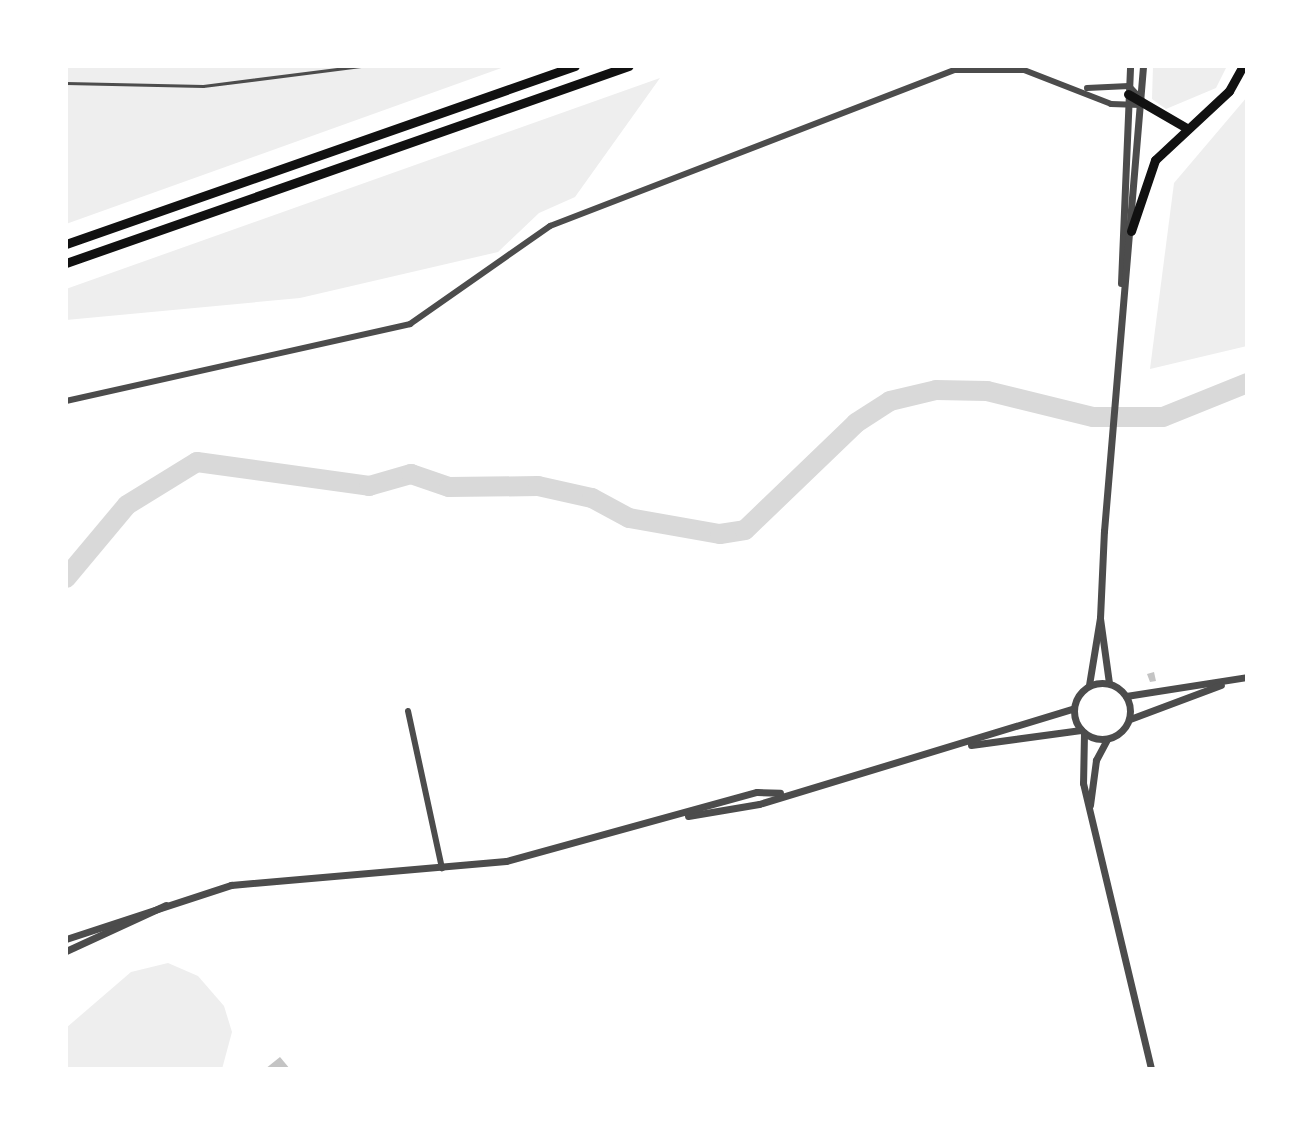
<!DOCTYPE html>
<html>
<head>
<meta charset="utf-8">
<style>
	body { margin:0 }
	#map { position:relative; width:1313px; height:1135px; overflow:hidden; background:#fff; font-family:Commissioner,sans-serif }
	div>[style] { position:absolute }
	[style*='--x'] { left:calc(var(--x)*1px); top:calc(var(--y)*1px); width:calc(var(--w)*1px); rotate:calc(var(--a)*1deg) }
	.green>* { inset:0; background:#eee }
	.river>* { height:20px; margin:-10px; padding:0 10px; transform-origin:10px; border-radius:10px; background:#d9d9d9 }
	.building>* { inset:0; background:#c4c4c4 }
	.service>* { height:3px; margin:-1.5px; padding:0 1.5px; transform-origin:1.5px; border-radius:1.5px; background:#4c4c4c }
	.minor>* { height:6px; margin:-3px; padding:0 3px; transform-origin:3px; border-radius:3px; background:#4c4c4c }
	.tertiary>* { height:7px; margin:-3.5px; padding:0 3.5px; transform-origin:3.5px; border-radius:3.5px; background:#4c4c4c }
	.tertiary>.ring { margin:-3.5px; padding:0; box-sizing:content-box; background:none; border:7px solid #4c4c4c; border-radius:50% }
	.trunk>* { height:9px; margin:-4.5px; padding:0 4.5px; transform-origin:4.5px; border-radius:4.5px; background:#111 }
	span { translate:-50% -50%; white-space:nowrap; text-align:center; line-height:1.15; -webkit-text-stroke:6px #fff; paint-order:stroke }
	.frame { position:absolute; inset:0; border:68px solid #fff; pointer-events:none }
</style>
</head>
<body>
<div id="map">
	<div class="green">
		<i style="clip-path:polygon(66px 66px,507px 66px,66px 224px)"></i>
		<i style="clip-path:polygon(1153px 66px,1227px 66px,1216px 88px,1166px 109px,1152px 99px)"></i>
		<i style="clip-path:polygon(660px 78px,575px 197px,539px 213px,498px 252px,300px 298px,66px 320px,66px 289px)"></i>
		<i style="clip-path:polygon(1247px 97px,1247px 346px,1150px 369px,1174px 183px)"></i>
		<i style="clip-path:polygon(168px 963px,198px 976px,224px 1006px,232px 1032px,222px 1069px,66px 1069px,66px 1028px,131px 972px)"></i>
	</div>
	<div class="river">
		<i style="--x:66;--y:578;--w:95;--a:-50.1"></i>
		<i style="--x:127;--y:505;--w:82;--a:-31.6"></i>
		<i style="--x:197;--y:462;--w:174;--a:7.9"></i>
		<i style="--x:369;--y:486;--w:44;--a:-15.9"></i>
		<i style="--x:411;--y:474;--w:40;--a:18.9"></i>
		<i style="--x:449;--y:487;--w:89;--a:-0.6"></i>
		<i style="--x:538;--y:486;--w:55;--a:12.5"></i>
		<i style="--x:592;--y:498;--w:42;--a:28.4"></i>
		<i style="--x:629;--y:518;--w:92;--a:10"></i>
		<i style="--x:720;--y:534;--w:25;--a:-9"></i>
		<i style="--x:745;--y:530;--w:154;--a:-43.9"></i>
		<i style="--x:856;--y:423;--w:40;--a:-32.9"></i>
		<i style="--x:890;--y:401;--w:47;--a:-13.4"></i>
		<i style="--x:936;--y:390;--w:51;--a:1.1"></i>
		<i style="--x:987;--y:391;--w:109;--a:13.8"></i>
		<i style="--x:1093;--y:417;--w:70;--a:0"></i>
		<i style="--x:1163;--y:417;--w:91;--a:-22"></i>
	</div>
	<div class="building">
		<i style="clip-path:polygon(1154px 672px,1156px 681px,1150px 682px,1147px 674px)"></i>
		<i style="clip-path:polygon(280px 1057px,290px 1069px,265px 1069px)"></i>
	</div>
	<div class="service">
		<i style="--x:66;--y:83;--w:137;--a:1.3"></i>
		<i style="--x:203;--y:86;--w:159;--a:-7.2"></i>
	</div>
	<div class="minor">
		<i style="--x:1087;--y:88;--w:42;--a:-2.7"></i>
		<i style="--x:1129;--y:86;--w:18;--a:47"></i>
		<i style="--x:66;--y:401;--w:353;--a:-12.6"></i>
		<i style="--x:410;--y:324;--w:171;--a:-35"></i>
		<i style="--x:550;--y:226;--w:433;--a:-21.1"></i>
		<i style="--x:954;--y:70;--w:70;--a:0"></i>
		<i style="--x:1024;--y:70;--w:93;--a:21.3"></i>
		<i style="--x:1111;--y:104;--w:29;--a:2"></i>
		<i style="--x:408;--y:711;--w:161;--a:77.8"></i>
	</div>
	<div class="tertiary">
		<i style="--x:1121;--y:283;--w:217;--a:-87.6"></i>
		<i class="ring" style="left:1074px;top:683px;width:49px;height:49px"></i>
		<i style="--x:1109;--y:683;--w:66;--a:-97.9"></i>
		<i style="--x:1100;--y:618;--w:87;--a:-87.4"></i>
		<i style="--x:1104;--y:531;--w:467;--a:-85.2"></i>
		<i style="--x:1089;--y:685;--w:68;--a:-80.7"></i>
		<i style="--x:1126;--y:696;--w:122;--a:-8.9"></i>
		<i style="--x:1130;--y:719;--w:97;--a:-20.5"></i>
		<i style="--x:1084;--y:733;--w:50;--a:91.1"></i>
		<i style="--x:1083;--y:783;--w:294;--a:76.6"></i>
		<i style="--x:971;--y:745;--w:111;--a:-7.8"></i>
		<i style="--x:1090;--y:805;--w:45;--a:-82.4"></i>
		<i style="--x:1096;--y:760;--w:24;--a:-62"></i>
		<i style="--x:688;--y:816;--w:72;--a:-9.6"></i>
		<i style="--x:759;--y:804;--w:329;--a:-16.9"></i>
		<i style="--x:66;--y:939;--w:174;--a:-18.1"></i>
		<i style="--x:231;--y:885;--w:276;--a:-5"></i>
		<i style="--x:506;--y:861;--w:260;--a:-15.4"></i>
		<i style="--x:757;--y:792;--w:23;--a:2"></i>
		<i style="--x:66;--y:951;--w:110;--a:-24.7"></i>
	</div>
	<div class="trunk">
		<i style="--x:1128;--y:94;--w:66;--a:30.1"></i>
		<i style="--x:1131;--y:231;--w:75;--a:-71.3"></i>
		<i style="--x:1155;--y:160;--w:101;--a:-43"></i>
		<i style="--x:1229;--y:91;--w:29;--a:-61"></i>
		<i style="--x:66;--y:244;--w:539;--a:-19.28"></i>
		<i style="--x:66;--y:263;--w:596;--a:-19.29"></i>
	</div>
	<div class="frame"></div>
</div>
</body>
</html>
